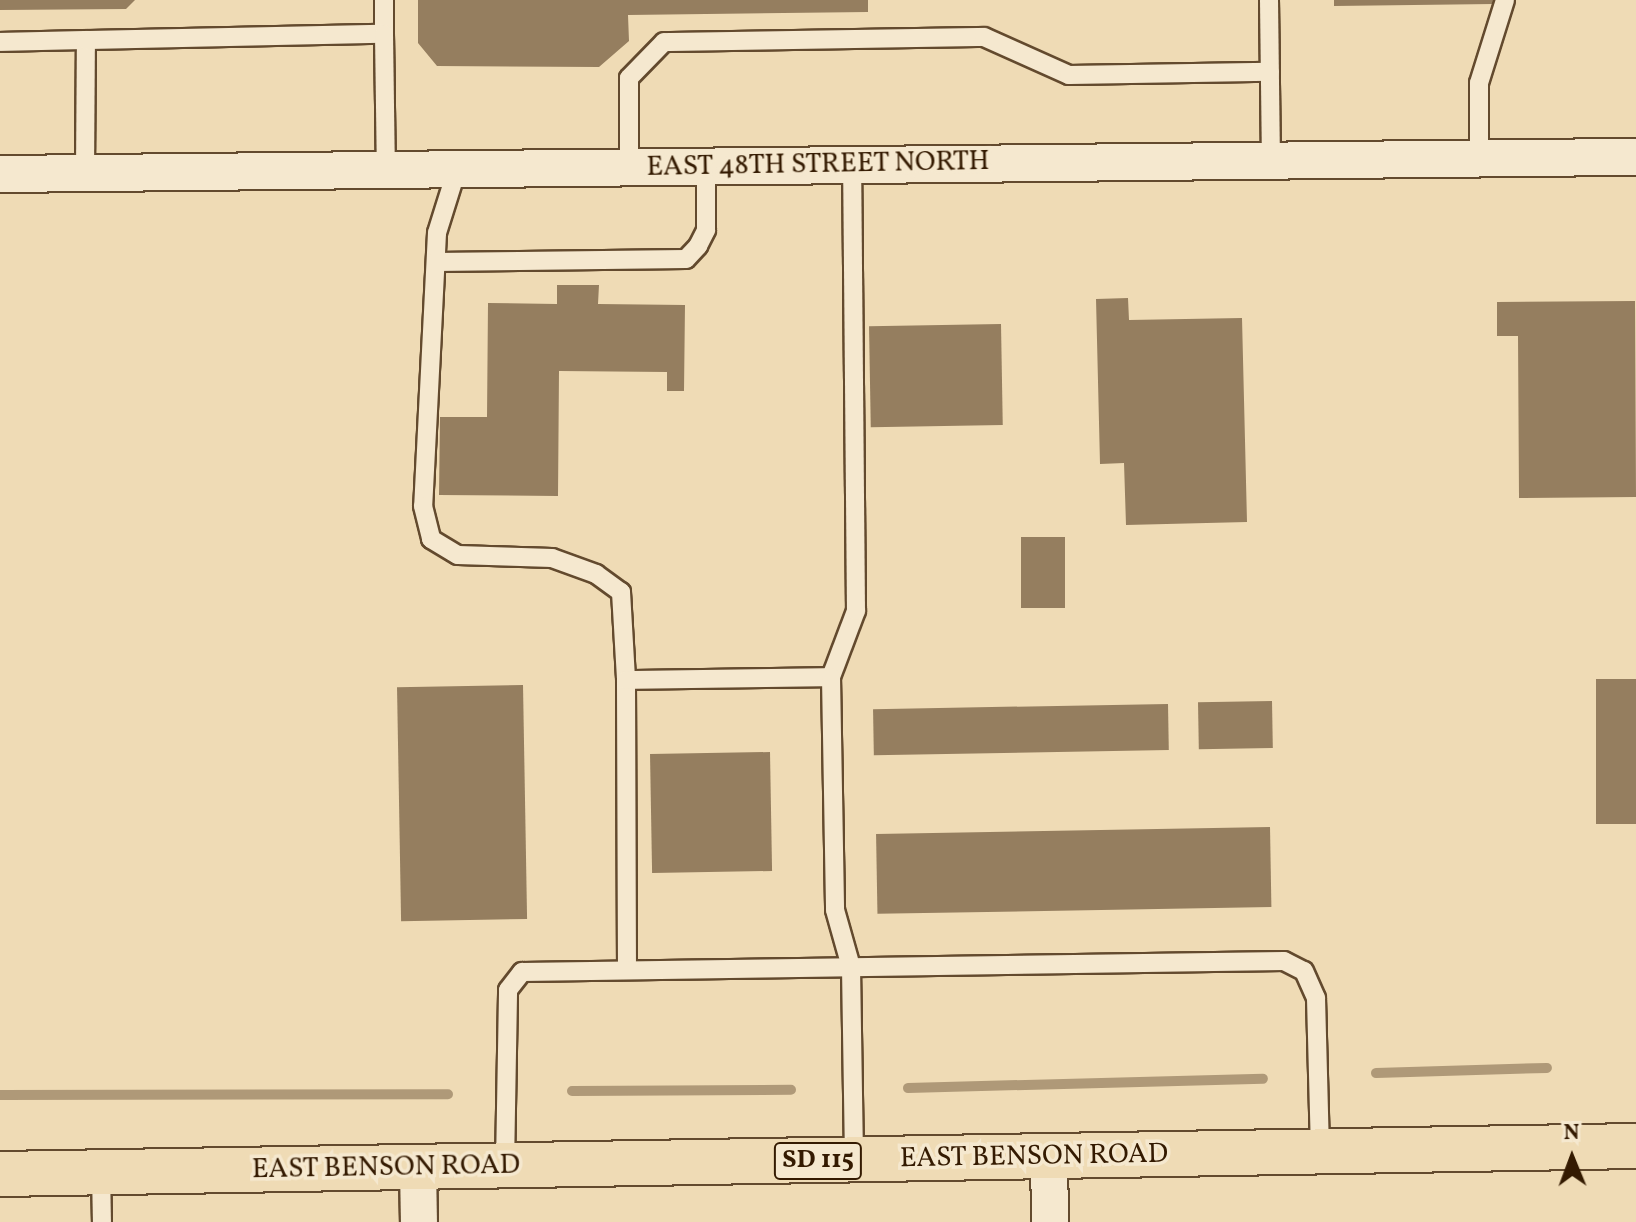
<!DOCTYPE html>
<html>
<head>
<meta charset="utf-8">
<style>
	body { margin:0 }
	#map { position:relative; width:1636px; height:1222px; overflow:hidden; background:#efdbb5; font-family:Vollkorn,serif }
	div>[style] { position:absolute }
	[style*='--x'] { left:calc(var(--x)*1px); top:calc(var(--y)*1px); width:calc(var(--w)*1px); rotate:calc(var(--a)*1deg) }
	.stream>* { height:10px; margin:-5px; padding:0 5px; transform-origin:5px; border-radius:5px; background:#af9978 }
	.building>* { inset:0; background:#957e5f; transform-origin:0 0 }
	.roads { filter:drop-shadow(2px 0 #634a2e) drop-shadow(-2px 0 #634a2e) drop-shadow(0 2px #634a2e) drop-shadow(0 -2px #634a2e) }
	.lane>* { height:18px; margin:-9px; padding:0 9px; transform-origin:9px; border-radius:9px; background:#f5e8cf }
	.street>* { height:36px; margin:-18px; padding:0 18px; transform-origin:18px; border-radius:18px; background:#f5e8cf }
	.primary>* { height:44px; margin:-22px; padding:0 22px; transform-origin:22px; border-radius:22px; background:#efdbb5 }
	span { translate:-50% -50%; white-space:nowrap; text-align:center; line-height:1.15; -webkit-text-stroke:7px #f5e8cf; paint-order:stroke }
	.shield-label span { padding:2px 6px; background:#f5e8cf; border:2px solid; border-radius:6px; -webkit-text-stroke-width:0 }
	.shield-label { font-size:26px; color:#341a01; font-weight:700 }
	.street-label { font-size:28px; color:#341a01 }
	.north { position:absolute; left:1532px; top:1118px; width:80px; height:80px; -webkit-text-stroke:6px #f5e8cf; paint-order:stroke; rotate:359deg; font-size:22px; font-weight:700; line-height:32px; text-align:center; color:#341a01 }
	.north::after { content:''; display:block; margin:auto; width:28px; height:36px; background:#341a01; clip-path:polygon(50% 0,100% 100%,50% 72%,0 100%) }
</style>
</head>
<body>
<div id="map">
	<div class="stream">
		<i style="--x:1376;--y:1073;--w:171;--a:-1.7"></i>
		<i style="--x:908;--y:1088;--w:355;--a:-1.5"></i>
		<i style="--x:572;--y:1091;--w:219;--a:-0.3"></i>
		<i style="--x:0;--y:1095;--w:448;--a:-0.1"></i>
	</div>
	<div class="building">
		<i style="clip-path:polygon(0 0,135px 0,126px 9px,0 10px)"></i>
		<i style="clip-path:polygon(418px 0,868px 0,868px 12px,628px 15px,629px 41px,599px 67px,437px 66px,418px 43px)"></i>
		<i style="clip-path:polygon(1334px 0,1493px 0,1493px 4px,1334px 6px)"></i>
		<i style="clip-path:polygon(557px 285px,599px 285px,598px 304px,685px 305px,684px 391px,667px 391px,667px 372px,559px 371px,558px 496px,439px 495px,440px 417px,487px 417px,488px 303px,557px 304px)"></i>
		<i style="clip-path:polygon(1128px 298px,1129px 320px,1242px 318px,1247px 522px,1126px 525px,1124px 463px,1100px 464px,1096px 299px)"></i>
		<i style="clip-path:polygon(1635px 301px,1636px 497px,1519px 498px,1518px 336px,1497px 336px,1497px 302px)"></i>
		<i style="left:1001px;top:324px;width:101px;height:132px;rotate:89deg"></i>
		<i style="left:1021px;top:537px;width:44px;height:71px"></i>
		<i style="left:1636px;top:679px;width:145px;height:40px;rotate:90deg"></i>
		<i style="left:523px;top:685px;width:234px;height:126px;rotate:89deg"></i>
		<i style="left:1272px;top:701px;width:47px;height:74px;rotate:89deg"></i>
		<i style="left:1168px;top:704px;width:46px;height:295px;rotate:89deg"></i>
		<i style="left:770px;top:752px;width:119px;height:120px;rotate:89deg"></i>
		<i style="left:1270px;top:827px;width:80px;height:394px;rotate:89deg"></i>
	</div>
	<div class="roads">
		<div class="lane">
			<i style="--x:384;--y:0;--w:34;--a:90"></i>
			<i style="--x:1269;--y:0;--w:161;--a:89.3"></i>
			<i style="--x:0;--y:42;--w:86;--a:-1.3"></i>
			<i style="--x:1479;--y:159;--w:76;--a:-90"></i>
			<i style="--x:1479;--y:83;--w:87;--a:-72.6"></i>
			<i style="--x:629;--y:167;--w:89;--a:-90"></i>
			<i style="--x:629;--y:78;--w:50;--a:-45.8"></i>
			<i style="--x:664;--y:42;--w:320;--a:-0.9"></i>
			<i style="--x:984;--y:37;--w:93;--a:24.1"></i>
			<i style="--x:1069;--y:75;--w:201;--a:-0.9"></i>
			<i style="--x:457;--y:169;--w:67;--a:107.4"></i>
			<i style="--x:437;--y:233;--w:273;--a:92.9"></i>
			<i style="--x:423;--y:506;--w:34;--a:76"></i>
			<i style="--x:431;--y:539;--w:31;--a:31"></i>
			<i style="--x:458;--y:555;--w:94;--a:1.8"></i>
			<i style="--x:552;--y:558;--w:47;--a:20"></i>
			<i style="--x:596;--y:574;--w:31;--a:36"></i>
			<i style="--x:621;--y:592;--w:88;--a:86.7"></i>
			<i style="--x:85;--y:173;--w:133;--a:-89.6"></i>
			<i style="--x:86;--y:40;--w:298;--a:-1.2"></i>
			<i style="--x:384;--y:34;--w:136;--a:89.2"></i>
			<i style="--x:436;--y:262;--w:250;--a:-0.7"></i>
			<i style="--x:686;--y:259;--w:18;--a:-47"></i>
			<i style="--x:698;--y:246;--w:18;--a:-63"></i>
			<i style="--x:706;--y:230;--w:63;--a:-90"></i>
			<i style="--x:831;--y:677;--w:71;--a:-69.3"></i>
			<i style="--x:856;--y:611;--w:446;--a:-90.5"></i>
			<i style="--x:627;--y:970;--w:290;--a:-90.2"></i>
			<i style="--x:626;--y:680;--w:205;--a:-0.8"></i>
			<i style="--x:831;--y:677;--w:233;--a:89"></i>
			<i style="--x:835;--y:910;--w:59;--a:74.3"></i>
			<i style="--x:851;--y:967;--w:193;--a:89.1"></i>
			<i style="--x:505;--y:1166;--w:176;--a:-89"></i>
			<i style="--x:508;--y:990;--w:23;--a:-52"></i>
			<i style="--x:522;--y:972;--w:762;--a:-0.83"></i>
			<i style="--x:1284;--y:961;--w:22;--a:27"></i>
			<i style="--x:1304;--y:971;--w:30;--a:66"></i>
			<i style="--x:1316;--y:998;--w:154;--a:88.5"></i>
			<i style="--x:101;--y:1172;--w:50;--a:88.9"></i>
		</div>
		<div class="street">
			<i style="--x:0;--y:174;--w:1636;--a:-0.6"></i>
			<i style="--x:1049;--y:1157;--w:65;--a:89.1"></i>
			<i style="--x:418;--y:1167;--w:55;--a:89"></i>
		</div>
		<div class="primary">
			<i style="--x:0;--y:1174;--w:1636;--a:-0.98"></i>
		</div>
	</div>
	<div class="shield-label">
		<span style="left:818px;top:1161px">SD 115</span>
	</div>
	<div class="street-label">
		<span style="left:818px;top:165px;rotate:-1deg">EAST 48TH STREET NORTH</span>
		<span style="left:1034px;top:1157px;rotate:-1deg">EAST BENSON ROAD</span>
		<span style="left:386px;top:1168px;rotate:-1deg">EAST BENSON ROAD</span>
	</div>
	<div class="north">N</div>
</div>
</body>
</html>
